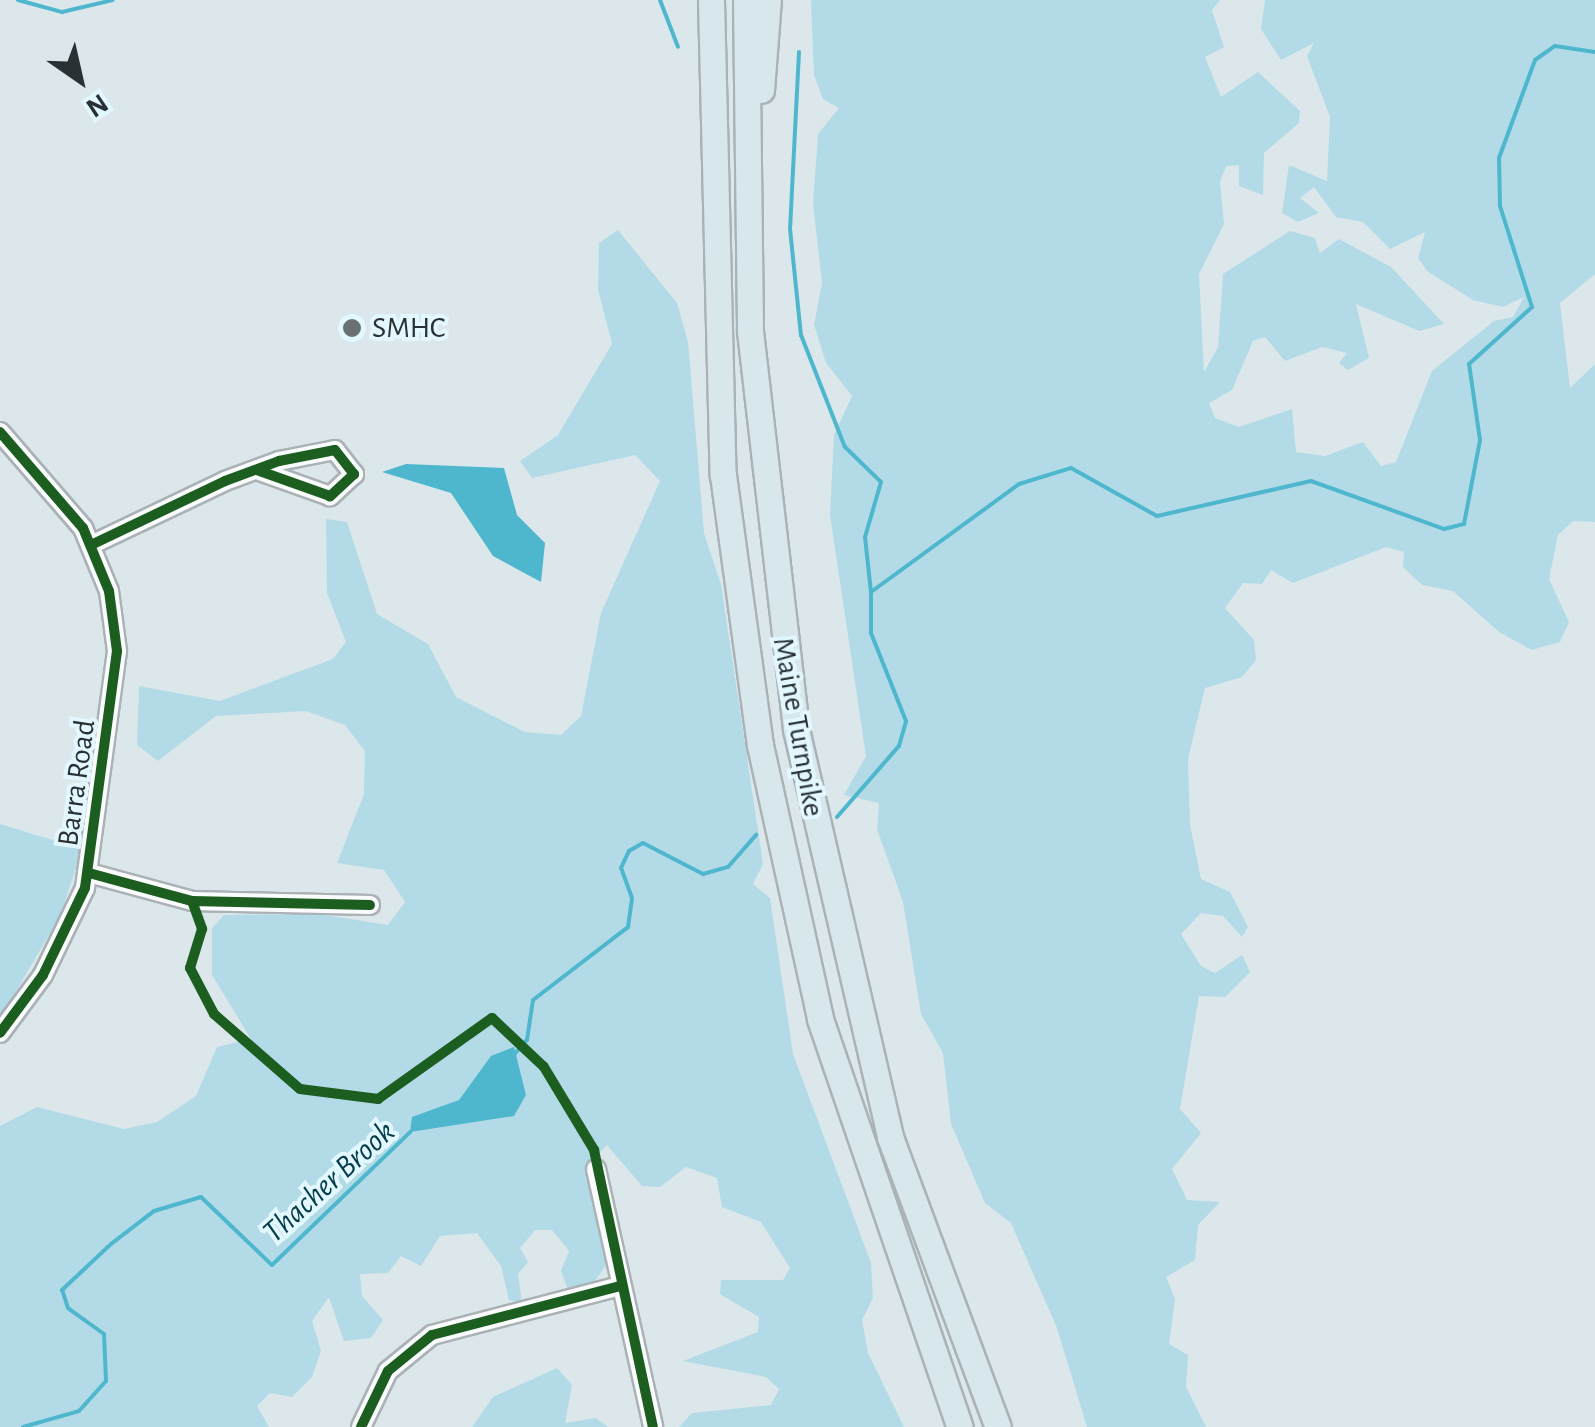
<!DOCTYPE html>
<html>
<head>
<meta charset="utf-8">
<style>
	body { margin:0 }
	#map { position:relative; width:1595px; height:1427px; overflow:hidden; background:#dce7eb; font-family:"Alegreya Sans",sans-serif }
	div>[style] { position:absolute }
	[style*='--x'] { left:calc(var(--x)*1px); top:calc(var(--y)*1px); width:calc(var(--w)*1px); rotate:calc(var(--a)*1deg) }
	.green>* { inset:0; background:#b2dbe7 }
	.water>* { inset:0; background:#4eb7ce }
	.stream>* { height:4px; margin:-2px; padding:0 2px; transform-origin:2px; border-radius:2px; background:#4eb7ce }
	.roads { filter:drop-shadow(2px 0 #aab2b5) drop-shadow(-2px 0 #aab2b5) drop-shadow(0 2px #aab2b5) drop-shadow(0 -2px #aab2b5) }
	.minor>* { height:18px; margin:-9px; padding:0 9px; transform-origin:9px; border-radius:9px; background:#fafbfc }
	.highway>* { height:25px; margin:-12.5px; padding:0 12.5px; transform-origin:12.5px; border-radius:12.5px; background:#d7e7ec }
	.cycleway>* { height:10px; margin:-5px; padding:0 5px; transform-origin:5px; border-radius:5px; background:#1b5e20 }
	.dots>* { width:28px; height:28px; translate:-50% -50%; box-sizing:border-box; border:5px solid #e3f8fe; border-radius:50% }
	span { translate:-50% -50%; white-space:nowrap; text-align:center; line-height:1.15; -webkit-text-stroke:8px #e3f8fe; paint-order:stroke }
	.poi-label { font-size:30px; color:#293134 }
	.left { translate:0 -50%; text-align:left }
	.street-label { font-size:30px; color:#293134 }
	.water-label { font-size:32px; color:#043e4b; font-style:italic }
	.north { position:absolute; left:30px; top:30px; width:100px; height:100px; -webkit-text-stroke:8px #e3f8fe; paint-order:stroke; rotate:146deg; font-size:28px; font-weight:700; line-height:40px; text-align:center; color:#293134 }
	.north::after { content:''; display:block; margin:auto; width:35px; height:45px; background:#293134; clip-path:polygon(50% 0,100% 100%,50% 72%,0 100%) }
</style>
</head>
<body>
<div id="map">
	<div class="green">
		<i style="clip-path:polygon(811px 0,1220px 0,1212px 10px,1224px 47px,1205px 57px,1221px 97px,1258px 72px,1300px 111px,1299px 123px,1264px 153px,1263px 195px,1239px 186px,1239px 165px,1226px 166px,1220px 182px,1224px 224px,1199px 274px,1204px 372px,1218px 347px,1223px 274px,1290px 231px,1315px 238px,1320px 253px,1339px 239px,1391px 267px,1444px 324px,1419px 331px,1356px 304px,1369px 358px,1348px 370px,1339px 363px,1347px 353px,1322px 347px,1285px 361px,1265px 337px,1253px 341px,1232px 390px,1209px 403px,1215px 418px,1239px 427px,1292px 409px,1296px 452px,1325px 456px,1363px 442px,1381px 466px,1396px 462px,1432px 371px,1494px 321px,1513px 317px,1524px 297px,1503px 307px,1473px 300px,1427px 271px,1418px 258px,1425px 232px,1390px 249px,1363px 222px,1336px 217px,1314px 187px,1300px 198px,1319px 213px,1298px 222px,1282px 213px,1289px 165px,1327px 181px,1330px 117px,1307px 56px,1314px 43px,1281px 60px,1261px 29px,1265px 0,1595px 0,1595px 274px,1560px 303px,1570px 388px,1595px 364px,1595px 522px,1573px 521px,1558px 535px,1549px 579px,1569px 622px,1560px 642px,1532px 650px,1499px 632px,1453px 591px,1422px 585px,1403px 567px,1404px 552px,1386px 547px,1293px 583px,1271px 570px,1262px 584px,1243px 583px,1225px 608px,1254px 640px,1256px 660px,1242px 677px,1205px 688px,1188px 759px,1190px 825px,1201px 879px,1230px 892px,1248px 927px,1242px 937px,1223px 916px,1201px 913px,1181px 934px,1201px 966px,1215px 973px,1242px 955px,1250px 972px,1225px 997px,1199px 996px,1180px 1109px,1201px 1133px,1172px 1169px,1187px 1200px,1220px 1202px,1198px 1225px,1195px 1260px,1166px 1277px,1175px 1299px,1169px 1344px,1188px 1355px,1186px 1387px,1206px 1427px,1087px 1427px,1057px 1328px,1011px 1223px,985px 1203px,951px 1124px,943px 1053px,921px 1014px,903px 902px,877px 829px,879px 803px,844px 795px,866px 756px,830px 515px,834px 435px,852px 396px,826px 363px,814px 325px,822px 283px,813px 203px,818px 134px,839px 108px,823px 99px,814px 75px)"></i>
		<i style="clip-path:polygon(618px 230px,677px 303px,688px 342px,704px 533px,721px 584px,763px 864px,753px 884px,770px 898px,793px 1054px,871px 1263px,873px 1298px,862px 1320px,868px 1353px,904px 1427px,679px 1427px,692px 1413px,771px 1405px,779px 1389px,766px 1377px,683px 1361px,758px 1332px,759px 1317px,720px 1294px,721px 1280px,783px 1280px,790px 1268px,761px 1222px,722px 1207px,717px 1178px,686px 1167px,660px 1187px,642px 1186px,607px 1145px,589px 1163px,608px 1262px,593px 1284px,568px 1290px,561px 1271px,569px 1251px,552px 1230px,535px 1230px,520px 1248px,528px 1262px,518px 1274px,522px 1303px,509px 1300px,501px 1266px,477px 1233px,440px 1236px,421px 1266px,401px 1256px,388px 1273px,360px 1274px,362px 1296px,383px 1320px,371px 1338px,344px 1341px,329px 1297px,312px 1321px,321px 1351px,312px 1377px,292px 1397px,270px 1393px,257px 1406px,269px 1427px,0 1427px,0 1126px,37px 1107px,124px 1129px,157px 1122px,196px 1096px,217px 1047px,251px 1039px,212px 975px,212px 928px,224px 915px,318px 914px,388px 925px,405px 902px,384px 870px,337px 863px,364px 794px,365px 751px,345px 725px,306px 711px,216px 716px,158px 761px,137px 745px,139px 686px,220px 701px,333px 659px,346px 642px,327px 593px,326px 519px,347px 522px,377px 614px,428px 644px,456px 697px,525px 732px,561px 735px,581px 716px,601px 613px,660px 481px,635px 455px,532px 478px,520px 461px,558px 435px,612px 344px,598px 289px,599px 243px)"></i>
		<i style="clip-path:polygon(0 824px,82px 849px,61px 914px,0 1019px)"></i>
		<i style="clip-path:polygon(557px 1368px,572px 1385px,565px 1423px,596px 1418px,608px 1427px,472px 1427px,493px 1397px)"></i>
	</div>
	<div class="water">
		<i style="clip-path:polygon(406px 464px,504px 468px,517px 515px,545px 543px,541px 582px,493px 556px,451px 493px,382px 472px)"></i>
		<i style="clip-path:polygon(514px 1047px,526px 1095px,514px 1116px,410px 1132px,412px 1117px,459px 1100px,491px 1056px)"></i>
	</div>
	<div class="stream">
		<i style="--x:18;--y:0;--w:46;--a:15.3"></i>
		<i style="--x:62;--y:12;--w:52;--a:-13.2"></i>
		<i style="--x:660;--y:0;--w:50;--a:69"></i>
		<i style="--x:799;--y:52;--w:177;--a:92.9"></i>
		<i style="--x:790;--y:229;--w:107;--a:84.1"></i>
		<i style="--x:801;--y:335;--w:120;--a:68.6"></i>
		<i style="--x:845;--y:447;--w:50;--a:44.2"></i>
		<i style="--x:881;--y:482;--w:57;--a:106.2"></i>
		<i style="--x:865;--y:537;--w:55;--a:83.8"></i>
		<i style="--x:837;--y:817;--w:94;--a:-48.9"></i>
		<i style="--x:899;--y:746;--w:26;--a:-74"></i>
		<i style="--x:906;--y:721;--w:95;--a:-111.7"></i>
		<i style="--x:871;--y:633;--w:41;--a:-90"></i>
		<i style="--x:871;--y:592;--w:183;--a:-36.1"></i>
		<i style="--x:1019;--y:484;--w:54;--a:-17.1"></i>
		<i style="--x:1071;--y:468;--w:98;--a:29.2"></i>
		<i style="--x:1157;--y:516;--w:158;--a:-12.8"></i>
		<i style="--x:1311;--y:481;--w:141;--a:19.8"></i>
		<i style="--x:1444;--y:529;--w:21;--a:-14"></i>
		<i style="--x:1464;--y:524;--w:86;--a:-79.2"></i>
		<i style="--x:1480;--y:440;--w:77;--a:-98.2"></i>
		<i style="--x:1469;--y:364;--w:85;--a:-42.1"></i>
		<i style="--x:1532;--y:307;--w:106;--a:-107.6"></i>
		<i style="--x:1500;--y:206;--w:48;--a:-91.2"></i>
		<i style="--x:1499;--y:158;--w:104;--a:-69.8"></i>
		<i style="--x:1535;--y:60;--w:24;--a:-35"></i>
		<i style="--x:1555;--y:46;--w:40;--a:8.5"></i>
		<i style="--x:512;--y:1057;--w:23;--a:-49"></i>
		<i style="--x:527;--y:1040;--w:40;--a:-81.5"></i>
		<i style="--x:533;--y:1000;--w:120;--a:-37.5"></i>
		<i style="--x:628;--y:927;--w:29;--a:-82"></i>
		<i style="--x:632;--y:898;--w:32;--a:-110"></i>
		<i style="--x:621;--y:868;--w:19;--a:-65"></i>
		<i style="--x:629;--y:851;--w:16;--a:-30"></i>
		<i style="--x:643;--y:843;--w:68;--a:27.3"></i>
		<i style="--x:703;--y:874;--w:26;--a:-16"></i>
		<i style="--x:728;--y:867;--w:43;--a:-48.8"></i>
		<i style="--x:23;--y:1427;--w:58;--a:-15.9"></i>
		<i style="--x:79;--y:1411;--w:40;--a:-48"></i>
		<i style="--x:106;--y:1381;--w:47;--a:-92.4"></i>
		<i style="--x:104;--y:1334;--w:44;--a:-144.2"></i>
		<i style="--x:68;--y:1308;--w:19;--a:-108"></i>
		<i style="--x:62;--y:1290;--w:67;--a:-43.2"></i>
		<i style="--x:111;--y:1244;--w:54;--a:-37.5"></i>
		<i style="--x:154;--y:1211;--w:49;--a:-16.6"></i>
		<i style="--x:201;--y:1197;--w:98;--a:43.8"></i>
		<i style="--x:272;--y:1265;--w:192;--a:-43.9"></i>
	</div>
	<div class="roads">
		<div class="minor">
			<i style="--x:0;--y:432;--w:127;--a:49.2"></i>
			<i style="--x:83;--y:528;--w:68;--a:67.6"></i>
			<i style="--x:109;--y:591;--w:61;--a:82.4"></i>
			<i style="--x:117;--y:651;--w:239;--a:97.7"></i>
			<i style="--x:85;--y:888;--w:97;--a:115.8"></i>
			<i style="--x:43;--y:975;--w:72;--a:126.6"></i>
			<i style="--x:91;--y:545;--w:148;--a:-25.5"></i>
			<i style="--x:225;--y:481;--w:58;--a:-20.3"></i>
			<i style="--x:279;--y:461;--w:57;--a:-11.1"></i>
			<i style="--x:335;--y:450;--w:31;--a:52"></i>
			<i style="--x:354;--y:474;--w:33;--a:137"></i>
			<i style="--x:330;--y:496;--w:77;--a:-160.4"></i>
			<i style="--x:89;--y:873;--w:107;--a:15.2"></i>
			<i style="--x:192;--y:901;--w:178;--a:1.3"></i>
			<i style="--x:596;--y:1169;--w:264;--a:77.5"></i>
			<i style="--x:361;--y:1427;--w:62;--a:-64.3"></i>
			<i style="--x:388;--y:1371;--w:57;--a:-39.3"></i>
			<i style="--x:432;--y:1335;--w:194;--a:-14.6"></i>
		</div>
		<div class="highway">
			<i style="--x:711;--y:0;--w:475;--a:88.6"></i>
			<i style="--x:723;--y:475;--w:273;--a:82.2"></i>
			<i style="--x:760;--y:745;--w:280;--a:77.6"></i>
			<i style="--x:820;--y:1019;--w:431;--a:71.1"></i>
			<i style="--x:746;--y:0;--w:331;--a:89.3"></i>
			<i style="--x:750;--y:331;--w:401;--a:83.4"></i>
			<i style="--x:796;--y:729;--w:419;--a:77"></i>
			<i style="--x:890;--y:1137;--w:309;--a:69.6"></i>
			<i style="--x:761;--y:90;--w:90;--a:-85.6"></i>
		</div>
	</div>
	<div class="cycleway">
		<i style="--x:0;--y:432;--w:127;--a:49.2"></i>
		<i style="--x:83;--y:528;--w:68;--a:67.6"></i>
		<i style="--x:109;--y:591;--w:61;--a:82.4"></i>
		<i style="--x:117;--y:651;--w:239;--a:97.7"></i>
		<i style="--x:85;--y:888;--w:97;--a:115.8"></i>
		<i style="--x:43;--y:975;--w:72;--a:126.6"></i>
		<i style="--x:91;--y:545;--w:148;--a:-25.5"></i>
		<i style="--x:225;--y:481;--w:58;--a:-20.3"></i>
		<i style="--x:279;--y:461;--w:57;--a:-11.1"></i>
		<i style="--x:335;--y:450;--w:31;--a:52"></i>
		<i style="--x:354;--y:474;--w:33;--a:137"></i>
		<i style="--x:330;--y:496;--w:77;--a:-160.4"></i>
		<i style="--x:89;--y:873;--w:107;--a:15.2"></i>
		<i style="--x:192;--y:901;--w:178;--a:1.3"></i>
		<i style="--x:192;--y:901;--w:30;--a:70"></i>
		<i style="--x:202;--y:929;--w:41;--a:107.1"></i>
		<i style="--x:190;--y:968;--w:52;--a:62.4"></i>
		<i style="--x:214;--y:1014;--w:114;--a:41.1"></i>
		<i style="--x:300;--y:1089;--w:79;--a:7.3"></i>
		<i style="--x:378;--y:1099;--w:140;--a:-35.4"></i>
		<i style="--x:492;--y:1018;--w:71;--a:43.3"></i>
		<i style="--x:544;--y:1067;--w:97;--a:58.9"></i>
		<i style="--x:594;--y:1150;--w:283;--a:78"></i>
		<i style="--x:361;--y:1427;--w:62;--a:-64.3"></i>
		<i style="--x:388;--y:1371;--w:57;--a:-39.3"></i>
		<i style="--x:432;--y:1335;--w:194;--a:-14.6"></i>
	</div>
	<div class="dots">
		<i style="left:352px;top:328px;background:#687174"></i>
	</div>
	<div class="poi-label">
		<span class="left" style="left:372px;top:328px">SMHC</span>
	</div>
	<div class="street-label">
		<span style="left:798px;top:727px;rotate:80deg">Maine Turnpike</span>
		<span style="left:77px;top:783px;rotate:-82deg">Barra Road</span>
	</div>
	<div class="water-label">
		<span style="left:329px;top:1182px;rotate:-42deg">Thacher Brook</span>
	</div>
	<div class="north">N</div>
</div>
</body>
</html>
